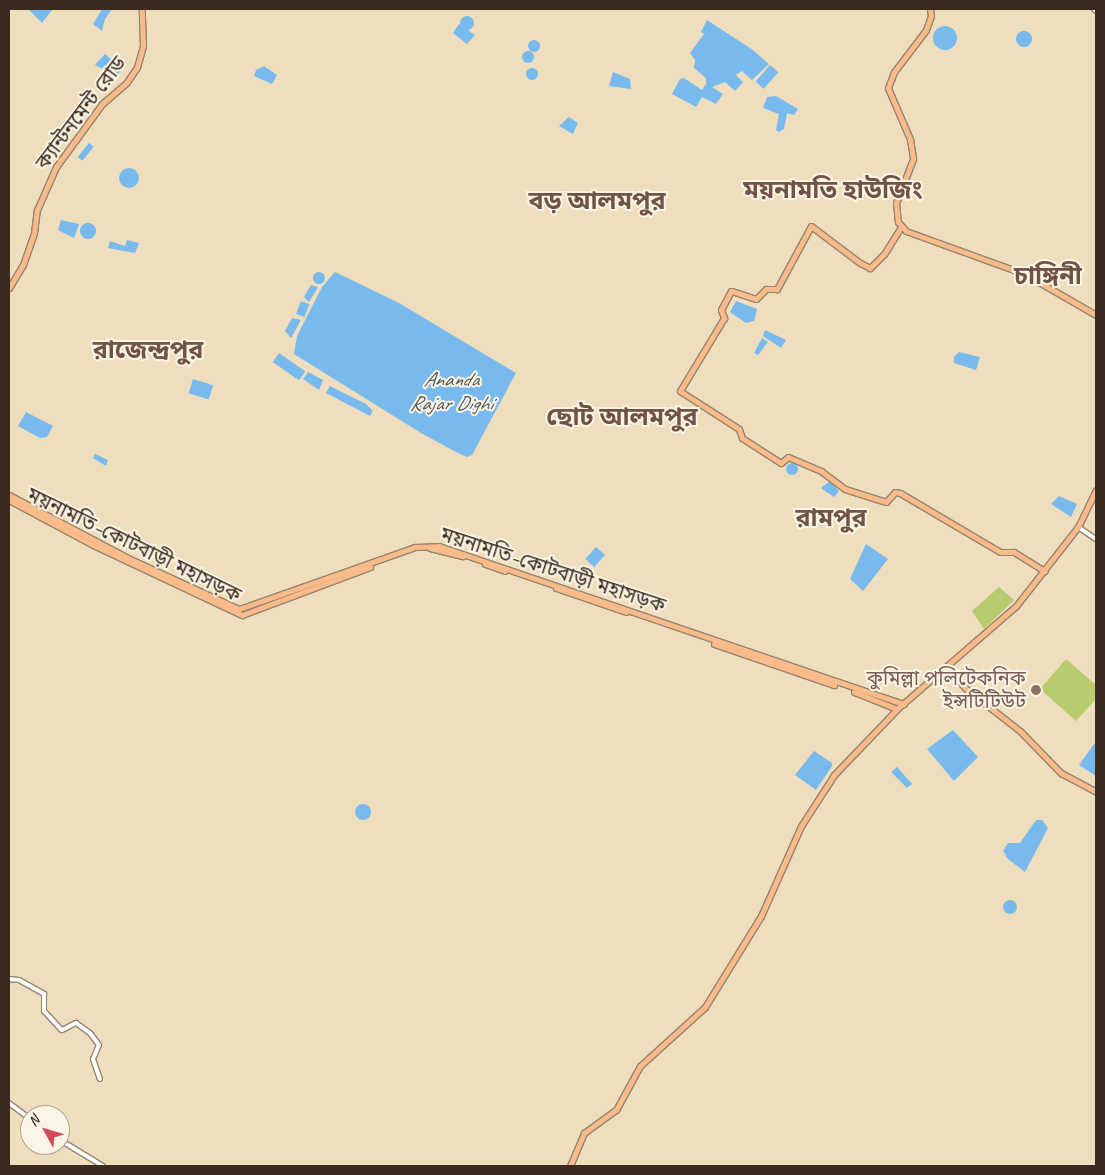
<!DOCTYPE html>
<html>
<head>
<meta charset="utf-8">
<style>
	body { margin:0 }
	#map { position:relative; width:1105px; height:1175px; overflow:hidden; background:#eedebd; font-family:Caveat,"Noto Sans Bengali",sans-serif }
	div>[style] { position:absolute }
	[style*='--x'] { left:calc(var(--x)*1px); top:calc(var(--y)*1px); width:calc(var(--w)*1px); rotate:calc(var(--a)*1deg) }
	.green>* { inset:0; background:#b8cb6e }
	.water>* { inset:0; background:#78baed; transform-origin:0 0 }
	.round { border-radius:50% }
	.roads { filter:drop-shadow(1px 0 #94846e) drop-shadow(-1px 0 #94846e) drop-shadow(0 1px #94846e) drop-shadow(0 -1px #94846e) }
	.minor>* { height:4px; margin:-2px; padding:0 2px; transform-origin:2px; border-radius:2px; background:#fff }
	.major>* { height:5px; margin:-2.5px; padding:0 2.5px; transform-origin:2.5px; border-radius:2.5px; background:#fabb8b }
	.dots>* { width:14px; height:14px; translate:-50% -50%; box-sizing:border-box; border:2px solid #fcf5e5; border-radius:50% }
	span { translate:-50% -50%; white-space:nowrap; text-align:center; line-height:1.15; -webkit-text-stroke:4px #fcf5e5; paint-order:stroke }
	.street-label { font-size:20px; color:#3b2a1e }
	.education-label { font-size:20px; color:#785e54 }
	.right { translate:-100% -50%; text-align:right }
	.water-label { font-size:21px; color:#4d555c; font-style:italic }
	.district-label { font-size:25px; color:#705346; font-weight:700 }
	.frame { position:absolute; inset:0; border:10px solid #3b2a1e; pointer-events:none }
	.north { position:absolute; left:20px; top:1105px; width:50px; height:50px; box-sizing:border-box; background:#fcf5e5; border:1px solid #afa495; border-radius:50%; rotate:309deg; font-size:14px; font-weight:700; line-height:20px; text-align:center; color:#3b2a1e }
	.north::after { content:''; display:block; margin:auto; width:18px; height:22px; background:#d1495b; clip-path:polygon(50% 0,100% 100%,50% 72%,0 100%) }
</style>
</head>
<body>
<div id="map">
	<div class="green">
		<i style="clip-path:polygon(999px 587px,1014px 600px,984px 629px,972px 611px)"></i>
		<i style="clip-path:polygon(1066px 659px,1096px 685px,1096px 699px,1076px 721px,1040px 689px)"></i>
	</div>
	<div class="water">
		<i style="clip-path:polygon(28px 9px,51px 9px,52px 10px,42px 23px)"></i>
		<i style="clip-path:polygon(102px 9px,112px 9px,105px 19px,102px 31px,93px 24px)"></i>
		<i class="round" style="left:460px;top:16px;width:14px;height:14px"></i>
		<i style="clip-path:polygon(707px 20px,753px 50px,769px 64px,752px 80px,742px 71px,736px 75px,743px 82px,735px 91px,725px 82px,712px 87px,723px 94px,716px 104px,702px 97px,696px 107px,672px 94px,680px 79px,684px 78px,702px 90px,706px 84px,706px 78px,694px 68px,695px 60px,690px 53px,704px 34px,701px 32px)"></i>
		<i style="clip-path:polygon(459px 24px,475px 35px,467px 44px,453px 33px)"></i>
		<i class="round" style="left:933px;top:26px;width:24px;height:24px"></i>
		<i class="round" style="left:1016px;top:31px;width:16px;height:16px"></i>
		<i class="round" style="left:528px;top:40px;width:12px;height:12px"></i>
		<i class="round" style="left:522px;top:51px;width:12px;height:12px"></i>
		<i style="clip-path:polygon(105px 54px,122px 69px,117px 76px,95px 65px)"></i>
		<i style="left:770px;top:65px;width:11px;height:22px;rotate:41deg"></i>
		<i style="clip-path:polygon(264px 66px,277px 75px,272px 84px,254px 76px,256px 70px)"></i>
		<i class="round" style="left:526px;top:68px;width:12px;height:12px"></i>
		<i style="clip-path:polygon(613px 72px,630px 79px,631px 89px,609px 86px)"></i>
		<i style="clip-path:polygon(776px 96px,798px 109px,794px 115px,787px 113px,784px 129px,779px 132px,776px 130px,779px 114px,763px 108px,767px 97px)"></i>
		<i style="clip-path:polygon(569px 117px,578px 123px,573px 134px,559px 126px)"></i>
		<i style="left:89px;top:143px;width:6px;height:18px;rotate:39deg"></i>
		<i class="round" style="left:119px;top:168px;width:20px;height:20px"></i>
		<i style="clip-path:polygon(61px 220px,79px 224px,74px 238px,58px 230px)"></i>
		<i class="round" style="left:80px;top:223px;width:16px;height:16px"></i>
		<i style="clip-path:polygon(127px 240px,139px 243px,135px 253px,108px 248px,110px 241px,125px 246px)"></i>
		<i class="round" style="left:313px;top:272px;width:12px;height:12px"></i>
		<i style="clip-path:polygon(335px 272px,399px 303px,516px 373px,472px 455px,467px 457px,456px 452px,421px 433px,294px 354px,297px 336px,322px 287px)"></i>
		<i style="clip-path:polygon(311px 285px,318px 287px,309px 302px,304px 297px)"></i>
		<i style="left:301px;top:301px;width:9px;height:14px;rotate:21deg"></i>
		<i style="clip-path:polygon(736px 301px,757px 309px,754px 321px,746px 323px,730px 312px)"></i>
		<i style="clip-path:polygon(292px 318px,301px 320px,291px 338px,285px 331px)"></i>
		<i style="clip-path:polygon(765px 330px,786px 340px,781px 348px,763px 336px)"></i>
		<i style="clip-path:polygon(762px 338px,768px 342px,758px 355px,754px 353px)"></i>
		<i style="clip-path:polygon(959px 352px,980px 357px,976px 370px,954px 363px,954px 357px)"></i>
		<i style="left:279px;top:353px;width:32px;height:11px;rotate:35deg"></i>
		<i style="clip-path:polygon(308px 372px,323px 380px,319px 390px,303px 379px)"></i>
		<i style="left:193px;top:379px;width:21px;height:15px;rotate:17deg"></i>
		<i style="clip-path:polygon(330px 386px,366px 404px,373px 411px,370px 416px,326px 393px)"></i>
		<i style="clip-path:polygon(26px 412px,53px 426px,47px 437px,40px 438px,18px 426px)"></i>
		<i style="clip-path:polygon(95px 454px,108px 460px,106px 466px,93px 458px)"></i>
		<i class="round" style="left:786px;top:463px;width:12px;height:12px"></i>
		<i style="clip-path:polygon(830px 481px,839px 491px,834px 497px,821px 488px)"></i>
		<i style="clip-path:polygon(1059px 496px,1077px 504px,1071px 517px,1051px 504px)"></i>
		<i style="clip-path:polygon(866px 544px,888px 559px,863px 591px,850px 579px)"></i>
		<i style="left:596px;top:547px;width:12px;height:16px;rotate:42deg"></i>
		<i style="clip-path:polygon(953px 730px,978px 757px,954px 781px,927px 749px)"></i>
		<i style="clip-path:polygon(1094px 744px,1096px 745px,1096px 776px,1079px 765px)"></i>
		<i style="clip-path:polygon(814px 751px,832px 763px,832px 766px,816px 790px,795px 775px)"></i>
		<i style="clip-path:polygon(897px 767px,912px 784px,907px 788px,891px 772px)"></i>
		<i class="round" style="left:355px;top:804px;width:16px;height:16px"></i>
		<i style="clip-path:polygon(1036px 820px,1042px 820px,1048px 828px,1025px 872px,1008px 859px,1003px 851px,1008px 843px,1020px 843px)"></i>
		<i class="round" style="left:1003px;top:900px;width:14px;height:14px"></i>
	</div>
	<div class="roads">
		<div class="minor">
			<i style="--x:1094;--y:9;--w:3;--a:45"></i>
			<i style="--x:1078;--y:527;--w:22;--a:34"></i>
			<i style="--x:9;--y:979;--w:10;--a:6"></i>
			<i style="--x:19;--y:980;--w:29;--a:29"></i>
			<i style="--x:44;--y:994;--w:17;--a:90"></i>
			<i style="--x:44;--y:1011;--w:26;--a:47"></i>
			<i style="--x:62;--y:1030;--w:16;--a:-27"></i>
			<i style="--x:76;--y:1023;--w:17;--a:36"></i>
			<i style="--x:90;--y:1033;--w:15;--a:53"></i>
			<i style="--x:99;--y:1045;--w:15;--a:113"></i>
			<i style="--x:93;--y:1059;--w:21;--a:71"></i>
			<i style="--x:9;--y:1103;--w:26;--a:37"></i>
			<i style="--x:60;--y:1140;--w:50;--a:31.2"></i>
		</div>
		<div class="major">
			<i style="--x:930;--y:9;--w:7;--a:82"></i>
			<i style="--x:931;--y:16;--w:15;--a:110"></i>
			<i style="--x:926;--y:30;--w:53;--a:127.3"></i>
			<i style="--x:894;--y:72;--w:17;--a:111"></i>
			<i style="--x:888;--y:88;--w:56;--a:66.7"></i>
			<i style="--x:910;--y:139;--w:20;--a:81"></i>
			<i style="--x:913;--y:159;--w:47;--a:111.1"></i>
			<i style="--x:896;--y:203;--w:19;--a:84"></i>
			<i style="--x:898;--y:222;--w:12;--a:48"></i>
			<i style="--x:906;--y:231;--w:127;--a:19.9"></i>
			<i style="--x:1025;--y:274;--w:82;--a:30"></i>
			<i style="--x:901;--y:227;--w:32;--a:122"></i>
			<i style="--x:884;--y:254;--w:20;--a:135"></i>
			<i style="--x:870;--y:268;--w:11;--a:-153"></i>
			<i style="--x:860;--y:263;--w:61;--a:-142.9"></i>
			<i style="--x:811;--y:226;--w:72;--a:118.4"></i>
			<i style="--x:777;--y:289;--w:11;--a:180"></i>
			<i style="--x:766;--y:289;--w:14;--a:135"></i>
			<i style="--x:756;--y:299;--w:26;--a:-162"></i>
			<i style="--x:731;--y:291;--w:21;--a:118"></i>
			<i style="--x:721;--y:310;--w:9;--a:69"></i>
			<i style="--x:724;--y:318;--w:85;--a:121.1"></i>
			<i style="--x:680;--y:391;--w:70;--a:32.8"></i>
			<i style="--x:739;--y:429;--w:9;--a:72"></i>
			<i style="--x:742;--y:438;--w:46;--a:32.7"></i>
			<i style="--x:781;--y:463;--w:9;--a:-41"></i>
			<i style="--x:788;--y:457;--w:36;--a:23"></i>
			<i style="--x:821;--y:471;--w:30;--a:37"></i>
			<i style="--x:845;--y:489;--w:43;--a:17.6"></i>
			<i style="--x:886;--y:502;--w:13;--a:-48"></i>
			<i style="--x:895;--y:492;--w:5;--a:11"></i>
			<i style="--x:900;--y:493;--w:116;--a:30.5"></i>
			<i style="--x:1000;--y:552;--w:14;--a:0"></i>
			<i style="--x:1014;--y:552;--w:36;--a:32"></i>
			<i style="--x:9;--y:288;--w:27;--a:-59"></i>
			<i style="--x:23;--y:265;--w:34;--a:-71"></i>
			<i style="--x:34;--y:233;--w:23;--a:-83"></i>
			<i style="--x:37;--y:210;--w:47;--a:-66.2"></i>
			<i style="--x:56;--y:167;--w:78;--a:-53.9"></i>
			<i style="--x:102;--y:104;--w:33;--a:-41"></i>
			<i style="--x:127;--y:82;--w:18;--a:-56"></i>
			<i style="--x:137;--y:67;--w:22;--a:-74"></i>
			<i style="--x:143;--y:46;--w:37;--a:-92"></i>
			<i style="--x:9;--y:495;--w:135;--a:27.9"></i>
			<i style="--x:128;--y:558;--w:122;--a:24.7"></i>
			<i style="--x:239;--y:609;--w:187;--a:-19.4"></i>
			<i style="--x:415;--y:547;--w:24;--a:-2"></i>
			<i style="--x:439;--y:546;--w:491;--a:18.8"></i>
			<i style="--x:9;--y:500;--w:95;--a:28.2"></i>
			<i style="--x:93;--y:545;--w:165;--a:25.2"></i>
			<i style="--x:242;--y:615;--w:137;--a:-20.6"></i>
			<i style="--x:430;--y:548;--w:34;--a:14"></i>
			<i style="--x:485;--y:564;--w:21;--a:19"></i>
			<i style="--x:556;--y:588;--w:74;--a:18.9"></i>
			<i style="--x:714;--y:644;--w:127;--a:18.9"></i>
			<i style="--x:947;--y:667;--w:28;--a:49"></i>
			<i style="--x:965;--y:688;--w:70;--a:38"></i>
			<i style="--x:1020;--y:731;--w:59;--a:45.7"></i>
			<i style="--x:1061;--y:773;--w:40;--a:28"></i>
			<i style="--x:854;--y:692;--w:46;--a:21.6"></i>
			<i style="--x:570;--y:1166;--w:36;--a:-67"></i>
			<i style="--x:584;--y:1133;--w:39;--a:-36"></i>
			<i style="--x:616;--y:1110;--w:50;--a:-61.4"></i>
			<i style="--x:640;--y:1066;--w:88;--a:-42.2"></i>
			<i style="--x:705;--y:1007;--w:107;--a:-58.4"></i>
			<i style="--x:761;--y:916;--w:98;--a:-66"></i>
			<i style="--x:801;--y:826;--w:61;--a:-57.1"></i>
			<i style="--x:834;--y:775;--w:91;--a:-46.3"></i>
			<i style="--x:897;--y:709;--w:157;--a:-40.9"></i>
			<i style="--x:1016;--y:606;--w:100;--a:-51.9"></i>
			<i style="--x:1078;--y:527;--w:41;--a:-64.1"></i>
		</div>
	</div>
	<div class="dots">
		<i style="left:1036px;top:690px;background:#8d6e63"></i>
	</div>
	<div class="street-label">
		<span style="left:81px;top:113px;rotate:-53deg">ক্যান্টনমেন্ট রোড</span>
		<span style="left:134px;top:545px;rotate:26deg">ময়নামতি–কোটবাড়ী মহাসড়ক</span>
		<span style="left:553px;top:570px;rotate:18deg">ময়নামতি–কোটবাড়ী মহাসড়ক</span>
	</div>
	<div class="education-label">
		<span class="right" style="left:1026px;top:690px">কুমিল্লা পলিটেকনিক<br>ইন্সটিটিউট</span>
	</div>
	<div class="water-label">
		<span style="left:451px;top:391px">Ananda<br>Rajar Dighi</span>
	</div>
	<div class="district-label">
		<span style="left:833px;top:190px">ময়নামতি হাউজিং</span>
		<span style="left:597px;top:201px">বড় আলমপুর</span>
		<span style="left:1048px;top:276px">চাঙ্গিনী</span>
		<span style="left:148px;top:350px">রাজেন্দ্রপুর</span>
		<span style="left:622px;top:417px">ছোট আলমপুর</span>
		<span style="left:831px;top:518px">রামপুর</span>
	</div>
	<div class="frame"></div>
	<div class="north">N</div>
</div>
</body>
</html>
